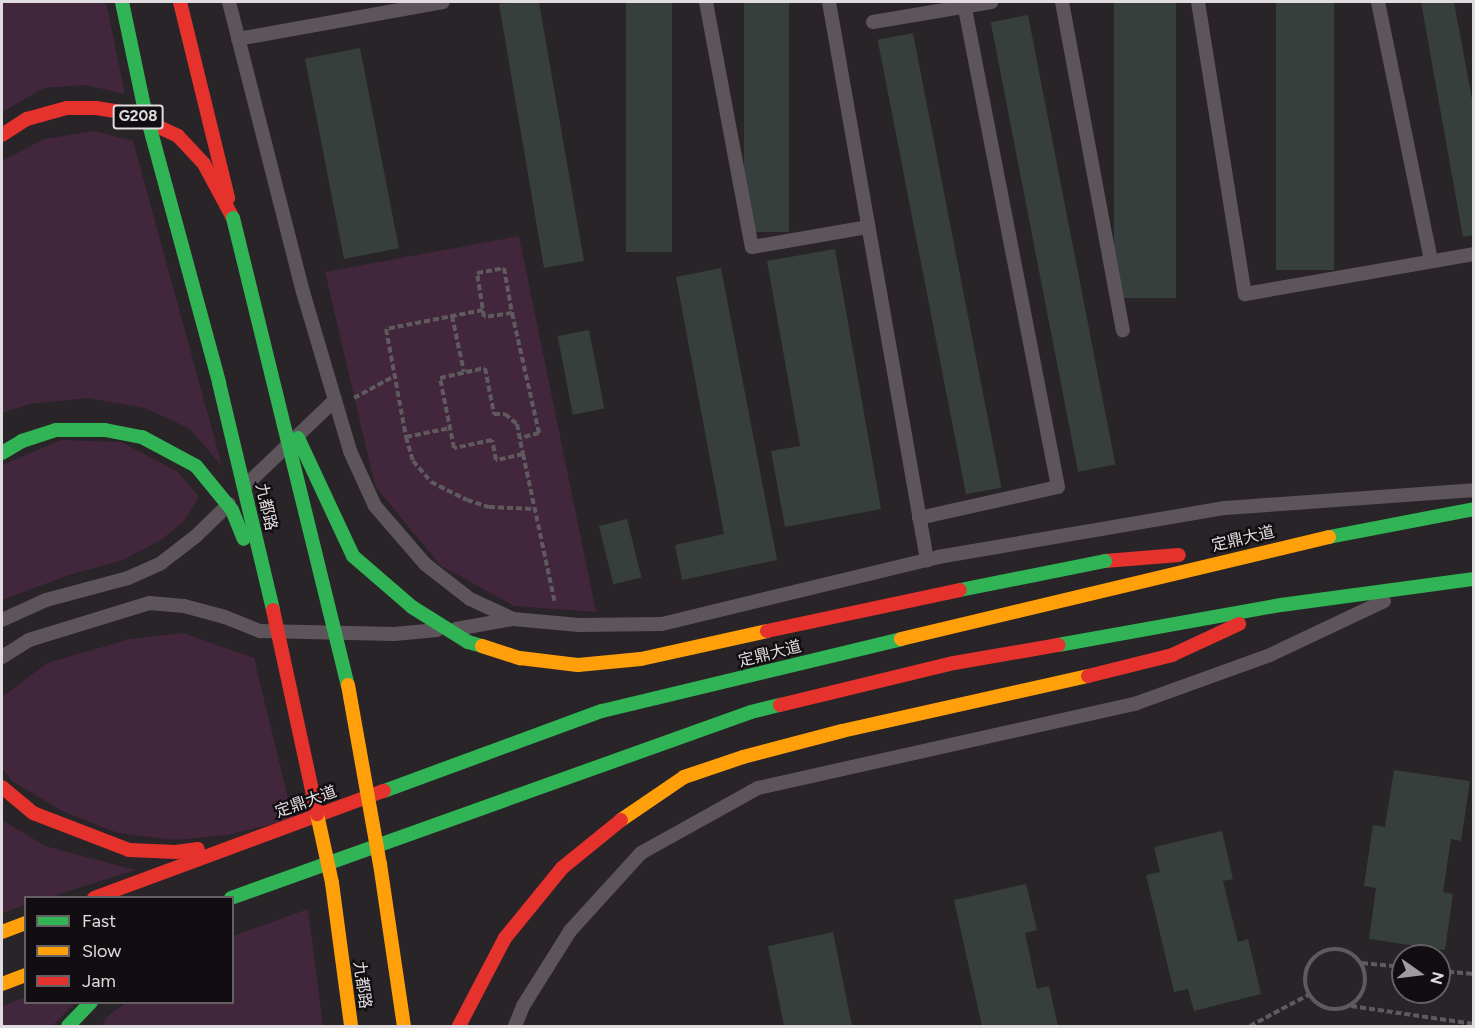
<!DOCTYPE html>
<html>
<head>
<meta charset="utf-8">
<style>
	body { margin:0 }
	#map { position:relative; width:1475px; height:1028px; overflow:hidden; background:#292427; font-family:Figtree,"Noto Sans SC",sans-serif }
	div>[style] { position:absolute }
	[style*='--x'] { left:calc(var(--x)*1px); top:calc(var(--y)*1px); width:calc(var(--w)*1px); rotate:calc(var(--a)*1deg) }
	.green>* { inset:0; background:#42263c }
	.building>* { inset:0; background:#363f3c; transform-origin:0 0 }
	.path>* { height:4px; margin-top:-2px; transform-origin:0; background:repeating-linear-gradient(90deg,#5e5a5d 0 6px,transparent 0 9px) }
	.path>.ring { margin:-2px; padding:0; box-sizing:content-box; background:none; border:4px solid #5e5a5d; border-radius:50% }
	.lane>* { height:14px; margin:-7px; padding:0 7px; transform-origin:7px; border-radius:7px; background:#5d555b }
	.fast>* { height:14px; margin:-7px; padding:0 7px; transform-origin:7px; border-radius:7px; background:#30b455 }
	.slow>* { height:14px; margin:-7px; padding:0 7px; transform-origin:7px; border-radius:7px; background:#ff9f0a }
	.jam>* { height:14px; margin:-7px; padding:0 7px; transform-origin:7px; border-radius:7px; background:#e5322d }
	.fast-bridge>* { height:14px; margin:-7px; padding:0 7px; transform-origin:7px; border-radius:7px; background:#30b455 }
	.slow-bridge>* { height:14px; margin:-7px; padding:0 7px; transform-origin:7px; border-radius:7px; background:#ff9f0a }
	.jam-bridge>* { height:14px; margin:-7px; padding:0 7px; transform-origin:7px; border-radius:7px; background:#e5322d }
	span { translate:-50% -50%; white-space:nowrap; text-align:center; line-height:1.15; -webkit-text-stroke:4.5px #110d10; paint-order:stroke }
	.shield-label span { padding:2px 4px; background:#110d10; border:2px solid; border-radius:4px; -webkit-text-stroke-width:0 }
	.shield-label { font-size:15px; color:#e0dbde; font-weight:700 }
	.street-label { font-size:16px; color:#e0dbde }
	.frame { position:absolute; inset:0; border:3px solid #e0dbde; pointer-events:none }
	.legend { position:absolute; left:24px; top:896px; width:210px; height:108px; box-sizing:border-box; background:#110d10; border:2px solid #645f62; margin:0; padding:8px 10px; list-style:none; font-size:18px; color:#e0dbde }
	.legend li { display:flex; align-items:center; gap:12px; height:30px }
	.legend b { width:30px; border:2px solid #645f62 }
	.north { position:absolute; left:1391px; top:944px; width:60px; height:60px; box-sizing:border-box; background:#110d10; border:2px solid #645f62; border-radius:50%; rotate:104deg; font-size:16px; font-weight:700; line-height:24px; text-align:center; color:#e0dbde }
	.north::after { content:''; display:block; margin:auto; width:21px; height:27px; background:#a09b9e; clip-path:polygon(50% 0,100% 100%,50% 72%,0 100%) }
</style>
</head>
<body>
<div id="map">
	<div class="green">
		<i style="clip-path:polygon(2px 2px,106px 2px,125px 94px,85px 85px,44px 88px,2px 112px)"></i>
		<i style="clip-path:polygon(94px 131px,133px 141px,222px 466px,190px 429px,145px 408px,87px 398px,30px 404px,2px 413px,2px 161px,44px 139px)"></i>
		<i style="clip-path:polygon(519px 236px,596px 612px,514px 606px,441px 566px,375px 486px,325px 272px)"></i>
		<i style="clip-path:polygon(61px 440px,121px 442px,178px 472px,199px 497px,184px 521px,161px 540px,123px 560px,69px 575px,2px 600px,2px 465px)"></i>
		<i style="clip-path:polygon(183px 633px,254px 658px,293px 819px,227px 835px,175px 840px,118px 833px,62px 811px,12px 781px,2px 768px,2px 697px,47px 663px,130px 639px)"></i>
		<i style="clip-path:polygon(2px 820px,45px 846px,135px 870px,50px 897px,26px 898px,25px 905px,2px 913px)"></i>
		<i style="clip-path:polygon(308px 909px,323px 1026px,101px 1026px,107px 1017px,125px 1003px,232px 1002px,233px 936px)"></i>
		<i style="clip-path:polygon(25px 997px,26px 1002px,75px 1003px,52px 1026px,2px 1026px,2px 1006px)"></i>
	</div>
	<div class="building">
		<i style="clip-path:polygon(512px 2px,539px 2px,584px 261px,544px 268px,499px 4px)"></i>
		<i style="left:626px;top:2px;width:46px;height:250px"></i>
		<i style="left:744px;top:2px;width:45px;height:230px"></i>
		<i style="left:1114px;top:2px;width:62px;height:296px"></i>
		<i style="left:1276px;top:2px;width:58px;height:268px"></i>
		<i style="clip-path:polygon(1421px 2px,1454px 2px,1474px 110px,1474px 235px,1463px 237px)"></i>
		<i style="left:1028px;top:15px;width:458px;height:38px;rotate:79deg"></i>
		<i style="left:913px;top:33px;width:463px;height:36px;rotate:79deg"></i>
		<i style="left:360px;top:48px;width:204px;height:56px;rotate:79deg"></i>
		<i style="clip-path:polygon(835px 249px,881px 509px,785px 527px,771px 451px,800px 446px,767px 261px)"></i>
		<i style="clip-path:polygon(721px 268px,777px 560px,682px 580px,675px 545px,724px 534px,676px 277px)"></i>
		<i style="left:589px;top:330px;width:80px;height:32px;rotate:79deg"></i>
		<i style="left:627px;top:519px;width:60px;height:29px;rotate:76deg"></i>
		<i style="clip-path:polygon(1394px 770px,1470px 781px,1461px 841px,1451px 839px,1443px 892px,1453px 894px,1445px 950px,1369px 939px,1376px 888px,1364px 886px,1373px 825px,1385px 827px)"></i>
		<i style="clip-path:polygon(1222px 831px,1233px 879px,1223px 881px,1238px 942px,1248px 939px,1261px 994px,1194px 1011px,1188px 989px,1174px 992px,1146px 875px,1160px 872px,1154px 847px)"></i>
		<i style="clip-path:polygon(1026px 884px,1037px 930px,1025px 933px,1037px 989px,1049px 986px,1058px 1026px,982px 1026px,954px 900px)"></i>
		<i style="clip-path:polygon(833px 932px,852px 1026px,784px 1026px,768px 946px)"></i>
	</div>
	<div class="path">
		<i style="--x:504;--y:268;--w:46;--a:79.9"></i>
		<i style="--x:512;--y:313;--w:28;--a:172"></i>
		<i style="--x:484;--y:317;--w:45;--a:-99"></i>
		<i style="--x:477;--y:273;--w:27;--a:-10"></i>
		<i style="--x:483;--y:310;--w:99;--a:168.9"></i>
		<i style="--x:386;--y:329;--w:110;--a:79.5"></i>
		<i style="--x:406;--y:437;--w:25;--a:74"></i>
		<i style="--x:413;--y:461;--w:28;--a:49"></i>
		<i style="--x:431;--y:482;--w:40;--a:26.6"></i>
		<i style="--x:467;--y:500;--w:23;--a:18"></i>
		<i style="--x:489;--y:507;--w:44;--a:2.6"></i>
		<i style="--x:512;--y:313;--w:123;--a:77.3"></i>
		<i style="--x:539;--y:433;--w:20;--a:165"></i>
		<i style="--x:452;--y:316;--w:57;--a:77.9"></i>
		<i style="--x:485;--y:368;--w:47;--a:78.9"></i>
		<i style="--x:494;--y:414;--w:11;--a:0"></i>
		<i style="--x:505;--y:414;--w:16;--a:40"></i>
		<i style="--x:517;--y:424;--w:31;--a:79"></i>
		<i style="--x:523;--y:454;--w:28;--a:167"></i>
		<i style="--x:496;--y:460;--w:20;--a:-101"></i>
		<i style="--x:492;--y:440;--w:39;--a:168"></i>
		<i style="--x:454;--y:448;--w:71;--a:-101.3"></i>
		<i style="--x:440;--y:378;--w:46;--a:-12.5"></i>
		<i style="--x:354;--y:398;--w:48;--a:-28.7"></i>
		<i style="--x:406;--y:437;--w:45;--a:-11.6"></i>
		<i style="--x:523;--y:454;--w:152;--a:77.9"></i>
		<i class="ring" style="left:1305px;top:949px;width:56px;height:56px"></i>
		<i style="--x:1362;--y:963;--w:41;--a:5.6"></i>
		<i style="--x:1439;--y:971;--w:35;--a:5"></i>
		<i style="--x:1351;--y:1006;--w:124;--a:8.3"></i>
		<i style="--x:1250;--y:1026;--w:66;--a:-28.1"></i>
	</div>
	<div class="lane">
		<i style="--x:229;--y:2;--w:299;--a:75.7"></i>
		<i style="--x:303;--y:292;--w:166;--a:73.5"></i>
		<i style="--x:350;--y:451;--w:60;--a:65.6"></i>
		<i style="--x:375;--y:506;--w:77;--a:49.2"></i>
		<i style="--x:425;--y:564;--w:57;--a:37.9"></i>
		<i style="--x:470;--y:599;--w:47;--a:24.9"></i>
		<i style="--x:513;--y:619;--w:66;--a:5.2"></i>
		<i style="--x:579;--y:625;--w:83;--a:-0.7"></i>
		<i style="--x:662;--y:624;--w:284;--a:-13.6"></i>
		<i style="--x:938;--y:557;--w:291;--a:-9.7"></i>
		<i style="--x:1225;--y:508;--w:250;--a:-4.1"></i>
		<i style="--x:706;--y:2;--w:249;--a:79.4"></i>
		<i style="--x:752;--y:247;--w:118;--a:-9.8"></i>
		<i style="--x:829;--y:2;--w:567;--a:80.04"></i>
		<i style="--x:1062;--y:2;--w:334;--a:79.5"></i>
		<i style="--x:1198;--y:2;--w:296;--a:80.9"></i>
		<i style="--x:1245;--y:294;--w:232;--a:-9.9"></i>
		<i style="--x:1378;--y:2;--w:264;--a:78.4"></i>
		<i style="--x:873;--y:22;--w:120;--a:-9.6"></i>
		<i style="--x:238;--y:39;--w:208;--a:-10.2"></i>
		<i style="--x:246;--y:485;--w:123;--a:-43.7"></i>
		<i style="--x:919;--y:518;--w:142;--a:-12.6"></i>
		<i style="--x:1058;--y:487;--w:494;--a:-101"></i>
		<i style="--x:2;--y:620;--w:48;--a:-24.4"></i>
		<i style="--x:46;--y:600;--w:85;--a:-15"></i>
		<i style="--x:128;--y:578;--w:36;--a:-24"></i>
		<i style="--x:161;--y:563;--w:44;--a:-37.6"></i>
		<i style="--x:196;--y:536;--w:46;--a:-44.1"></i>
		<i style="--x:456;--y:629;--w:58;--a:-10"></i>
		<i style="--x:2;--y:657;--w:32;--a:-32"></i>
		<i style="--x:29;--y:640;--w:126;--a:-17.1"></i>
		<i style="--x:149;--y:603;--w:35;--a:5"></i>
		<i style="--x:184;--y:606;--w:42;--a:15"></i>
		<i style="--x:225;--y:617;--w:38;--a:22"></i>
		<i style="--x:260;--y:631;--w:134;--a:1.3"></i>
		<i style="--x:394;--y:634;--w:43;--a:-5.3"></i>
		<i style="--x:515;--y:1026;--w:22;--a:-68"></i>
		<i style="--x:523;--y:1006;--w:89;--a:-57.9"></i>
		<i style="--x:570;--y:931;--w:105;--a:-47.7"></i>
		<i style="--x:641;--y:853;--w:134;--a:-29.1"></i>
		<i style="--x:758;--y:788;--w:388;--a:-12.6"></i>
		<i style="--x:1137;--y:703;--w:141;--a:-19.8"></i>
		<i style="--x:1270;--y:655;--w:126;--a:-25.3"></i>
	</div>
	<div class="fast">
		<i style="--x:1329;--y:537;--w:148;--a:-10.9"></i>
		<i style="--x:1058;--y:645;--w:227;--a:-10.2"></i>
		<i style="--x:1281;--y:605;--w:195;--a:-7.7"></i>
		<i style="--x:384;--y:791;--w:232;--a:-20.2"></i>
		<i style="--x:602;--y:711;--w:308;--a:-13.5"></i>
		<i style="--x:231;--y:898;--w:552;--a:-19.68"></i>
		<i style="--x:751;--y:712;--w:30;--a:-14"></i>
		<i style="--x:68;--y:1026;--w:33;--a:-46"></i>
	</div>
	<div class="slow">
		<i style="--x:901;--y:639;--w:440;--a:-13.4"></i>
		<i style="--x:621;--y:820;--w:76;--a:-34.3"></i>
		<i style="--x:684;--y:777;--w:62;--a:-18.7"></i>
		<i style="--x:743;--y:757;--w:102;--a:-14.7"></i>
		<i style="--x:842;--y:731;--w:252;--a:-12.6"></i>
		<i style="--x:2;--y:932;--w:26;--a:-21"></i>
		<i style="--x:2;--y:984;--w:26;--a:-21"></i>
	</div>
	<div class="jam">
		<i style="--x:180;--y:2;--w:202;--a:76.2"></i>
		<i style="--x:2;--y:135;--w:30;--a:-33"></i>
		<i style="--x:27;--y:119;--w:41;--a:-15.4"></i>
		<i style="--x:67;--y:108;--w:29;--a:0"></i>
		<i style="--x:96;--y:108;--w:33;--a:9"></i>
		<i style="--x:129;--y:113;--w:54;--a:25.1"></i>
		<i style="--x:178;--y:136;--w:38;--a:47"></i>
		<i style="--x:204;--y:164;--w:61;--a:61.8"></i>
		<i style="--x:1105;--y:561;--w:74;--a:-4.6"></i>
		<i style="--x:1088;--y:676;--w:87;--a:-14"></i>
		<i style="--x:1172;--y:655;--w:74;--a:-24.8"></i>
		<i style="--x:780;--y:705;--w:179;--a:-13.6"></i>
		<i style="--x:954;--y:663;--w:106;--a:-9.8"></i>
		<i style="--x:2;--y:787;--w:40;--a:40"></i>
		<i style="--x:33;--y:813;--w:103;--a:21.1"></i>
		<i style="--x:129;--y:850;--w:47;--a:2.4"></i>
		<i style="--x:176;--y:852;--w:22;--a:-8"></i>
		<i style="--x:94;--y:898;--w:309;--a:-20.3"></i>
		<i style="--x:459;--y:1026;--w:99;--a:-62.4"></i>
		<i style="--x:505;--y:938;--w:90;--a:-50.8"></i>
		<i style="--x:562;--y:868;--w:76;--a:-39.1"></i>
	</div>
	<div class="fast-bridge">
		<i style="--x:122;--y:2;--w:106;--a:78.1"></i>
		<i style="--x:144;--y:106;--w:287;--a:74.8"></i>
		<i style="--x:219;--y:383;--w:233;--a:76.6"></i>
		<i style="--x:233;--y:218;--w:481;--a:76.2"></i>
		<i style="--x:298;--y:438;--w:130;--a:65"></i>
		<i style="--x:353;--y:556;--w:78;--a:40.8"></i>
		<i style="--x:412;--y:607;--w:66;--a:32"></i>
		<i style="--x:468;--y:642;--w:15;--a:16"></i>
		<i style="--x:2;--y:453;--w:23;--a:-31"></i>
		<i style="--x:22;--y:441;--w:36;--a:-18"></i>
		<i style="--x:56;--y:430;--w:49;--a:0"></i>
		<i style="--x:105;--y:430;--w:38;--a:11"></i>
		<i style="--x:142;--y:437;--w:61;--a:28.2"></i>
		<i style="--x:196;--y:466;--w:57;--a:50.7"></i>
		<i style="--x:232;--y:510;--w:31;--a:68"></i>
		<i style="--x:960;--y:590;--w:148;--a:-11.3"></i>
	</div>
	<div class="slow-bridge">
		<i style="--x:482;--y:646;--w:40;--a:18"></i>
		<i style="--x:520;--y:658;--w:58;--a:6.9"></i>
		<i style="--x:578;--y:665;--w:63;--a:-5.4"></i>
		<i style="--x:641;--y:659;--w:129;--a:-12.5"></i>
		<i style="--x:348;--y:685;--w:182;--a:79.9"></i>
		<i style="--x:380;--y:864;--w:164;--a:81.6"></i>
		<i style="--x:317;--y:814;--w:71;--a:77.7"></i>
		<i style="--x:332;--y:883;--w:144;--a:82.4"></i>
	</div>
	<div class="jam-bridge">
		<i style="--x:273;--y:610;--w:209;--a:77.8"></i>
		<i style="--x:767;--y:631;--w:197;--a:-12"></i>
	</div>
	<div class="shield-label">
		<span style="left:138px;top:117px">G208</span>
	</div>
	<div class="street-label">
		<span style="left:266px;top:507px;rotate:77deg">九都路</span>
		<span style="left:1243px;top:539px;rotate:-13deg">定鼎大道</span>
		<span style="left:770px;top:654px;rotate:-14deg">定鼎大道</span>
		<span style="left:306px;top:802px;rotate:-20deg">定鼎大道</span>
		<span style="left:362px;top:985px;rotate:82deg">九都路</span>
	</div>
	<div class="frame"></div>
	<ul class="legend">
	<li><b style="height:8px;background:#30b455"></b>Fast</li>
	<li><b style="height:8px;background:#ff9f0a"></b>Slow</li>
	<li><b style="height:8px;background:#e5322d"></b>Jam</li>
	</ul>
	<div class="north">N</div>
</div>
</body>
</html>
